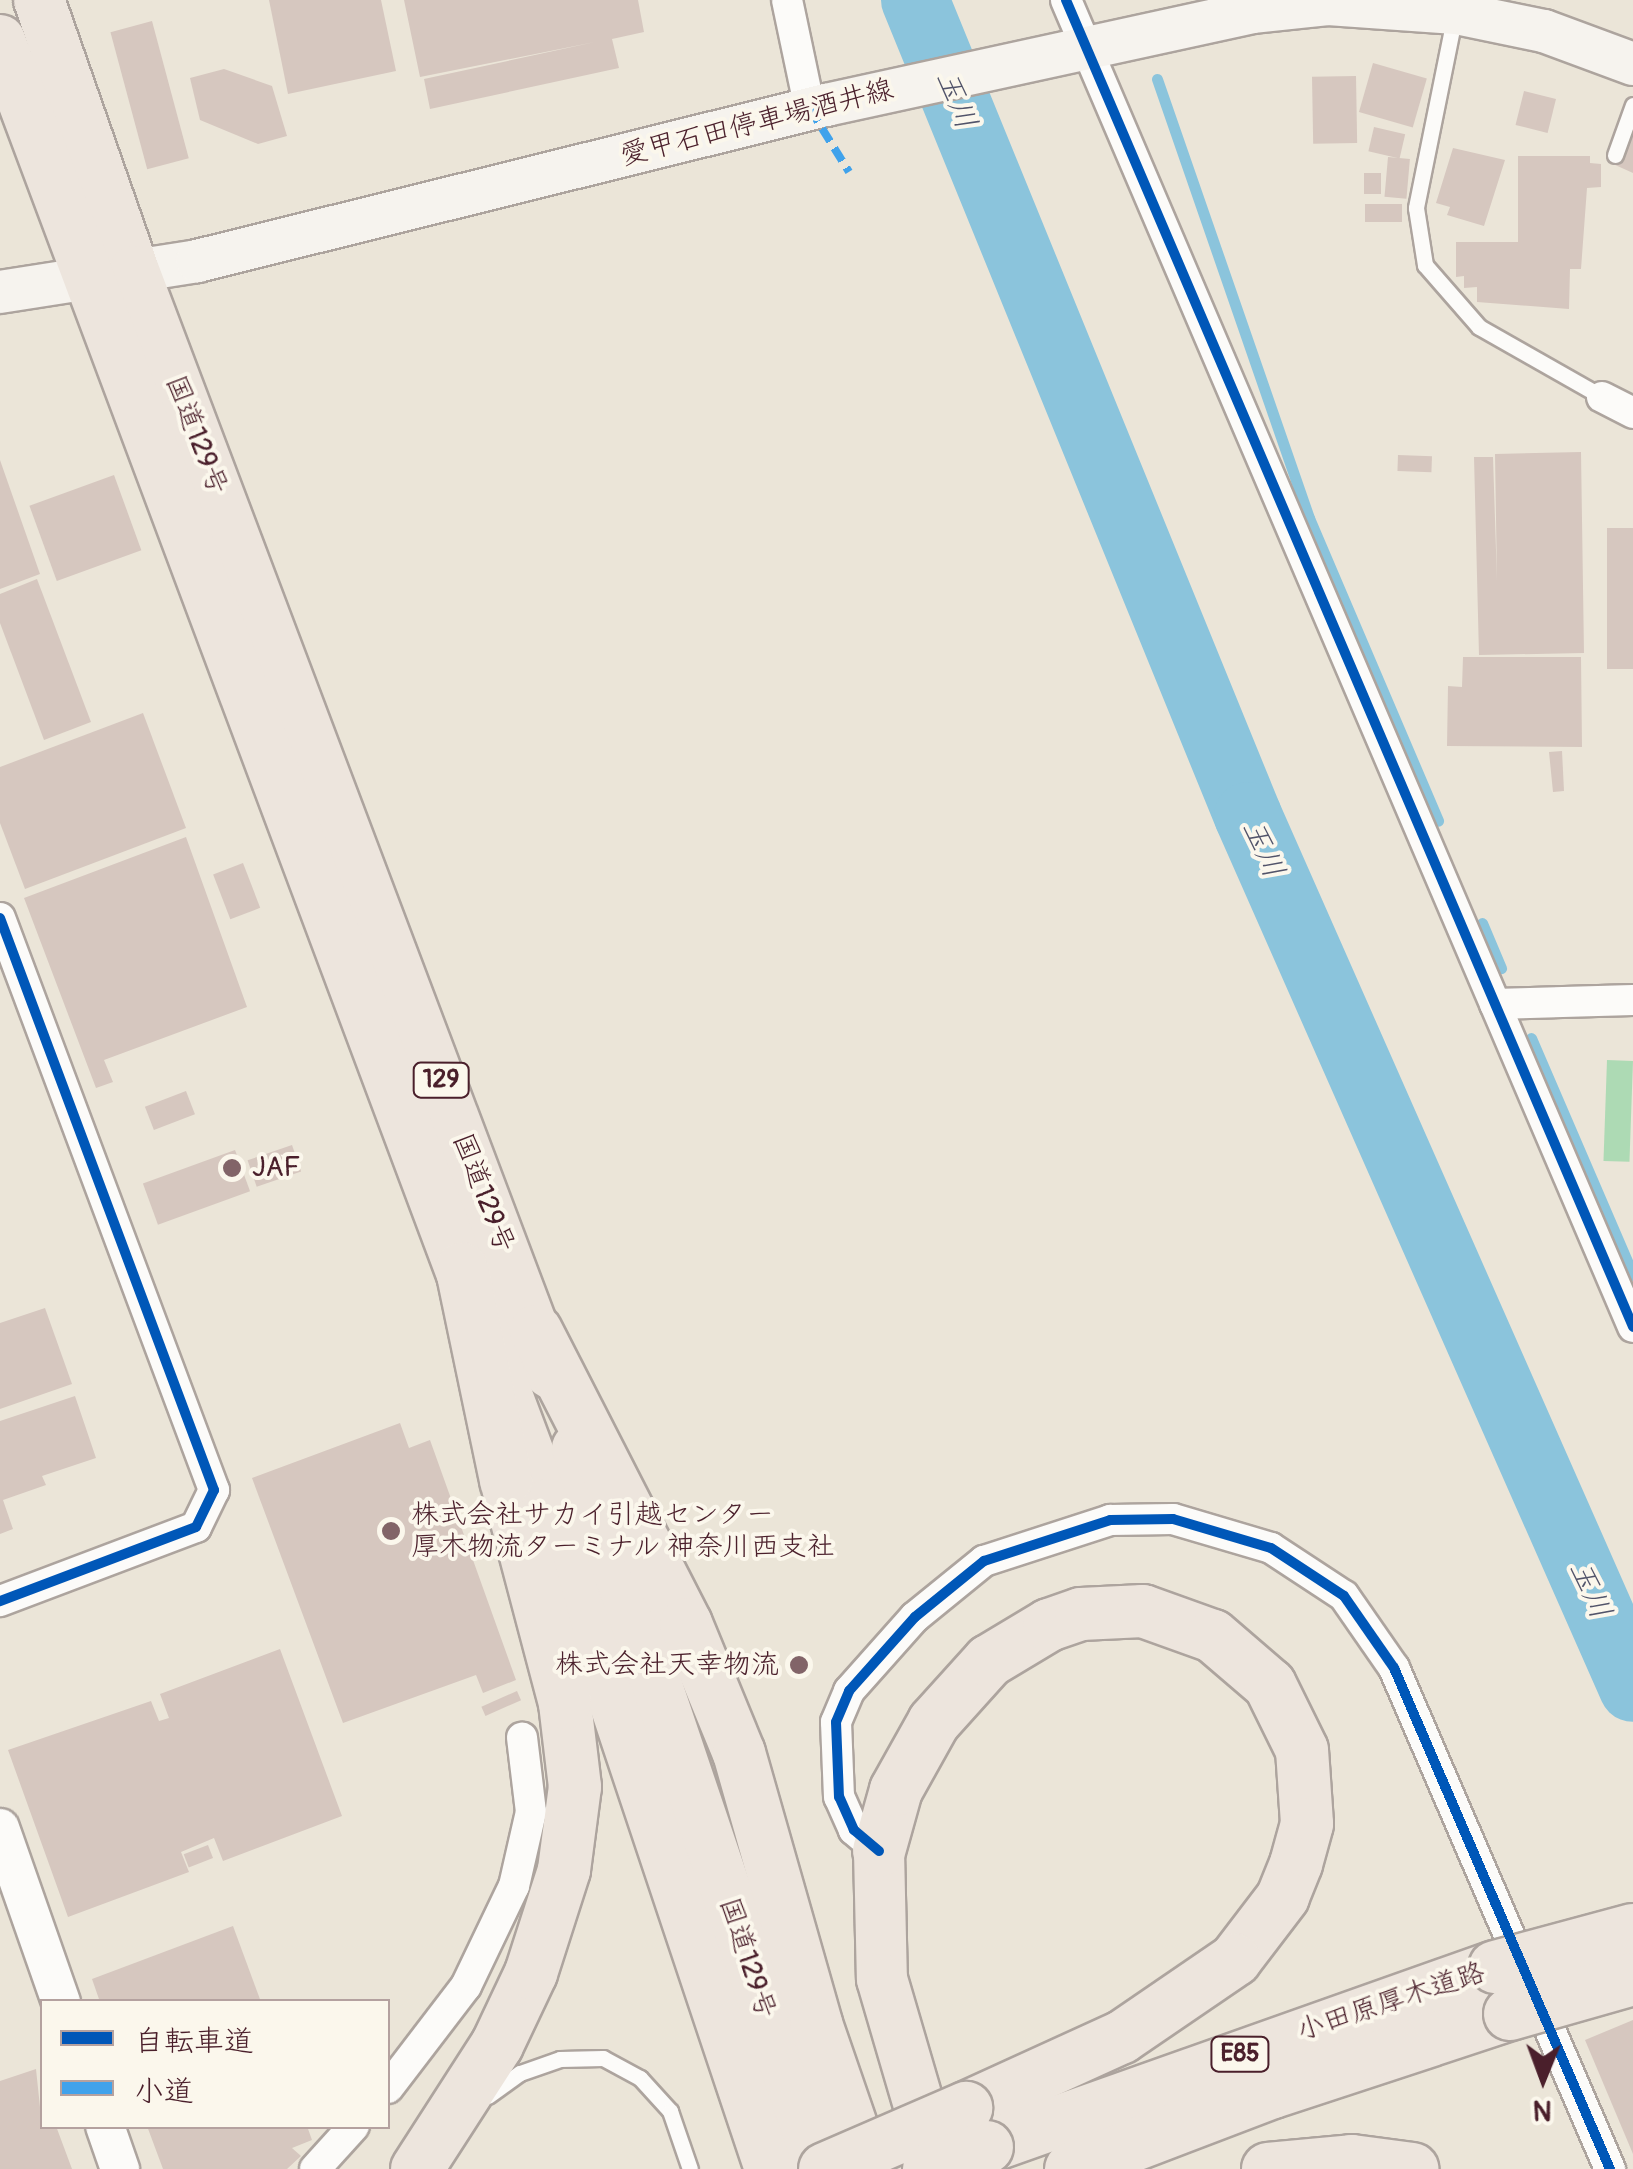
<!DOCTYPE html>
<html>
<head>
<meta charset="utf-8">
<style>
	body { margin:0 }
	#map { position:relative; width:1633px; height:2169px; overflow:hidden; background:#ebe5d8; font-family:Pangolin,"Klee One",sans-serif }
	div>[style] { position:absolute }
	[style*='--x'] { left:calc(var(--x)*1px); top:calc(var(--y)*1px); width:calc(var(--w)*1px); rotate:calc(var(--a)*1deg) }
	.green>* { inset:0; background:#addab4; transform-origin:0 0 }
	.stream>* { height:11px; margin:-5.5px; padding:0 5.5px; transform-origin:5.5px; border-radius:5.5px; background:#8bc4dc }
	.river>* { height:68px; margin:-34px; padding:0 34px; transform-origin:34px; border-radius:34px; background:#8bc4dc }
	.building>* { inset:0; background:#d6c7bf; transform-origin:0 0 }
	.roads { filter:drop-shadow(2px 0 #ada49e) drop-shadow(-2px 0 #ada49e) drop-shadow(0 2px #ada49e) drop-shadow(0 -2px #ada49e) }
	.service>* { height:15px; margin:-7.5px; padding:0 7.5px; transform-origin:7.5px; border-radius:7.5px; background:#fcfbf9 }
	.minor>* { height:30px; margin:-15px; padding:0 15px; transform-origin:15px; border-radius:15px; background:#fcfbf9 }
	.tertiary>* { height:38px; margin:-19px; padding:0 19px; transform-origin:19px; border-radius:19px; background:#fcfbf9 }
	.secondary>* { height:42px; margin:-21px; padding:0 21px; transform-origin:21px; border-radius:21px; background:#f6f3ee }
	.trunk>* { height:50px; margin:-25px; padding:0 25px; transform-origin:25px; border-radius:25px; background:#ede5dd }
	.motorway>* { height:52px; margin:-26px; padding:0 26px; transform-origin:26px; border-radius:26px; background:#ede5dd }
	.bridges { filter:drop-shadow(2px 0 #ada49e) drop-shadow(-2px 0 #ada49e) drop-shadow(0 2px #ada49e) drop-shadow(0 -2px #ada49e) }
	.motorway-bridge>* { height:52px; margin:-26px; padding:0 26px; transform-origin:26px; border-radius:26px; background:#ede5dd }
	.quiet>* { height:8px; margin-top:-4px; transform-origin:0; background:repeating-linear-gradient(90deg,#40a2eb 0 15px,transparent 0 23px) }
	.cycleway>* { height:10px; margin:-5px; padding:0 5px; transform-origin:5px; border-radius:5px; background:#0057b8 }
	.dots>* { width:28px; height:28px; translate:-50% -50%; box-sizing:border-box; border:5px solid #fbf7ec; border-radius:50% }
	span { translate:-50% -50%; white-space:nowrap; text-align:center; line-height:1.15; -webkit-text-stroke:8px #fbf7ec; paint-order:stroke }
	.shield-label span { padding:2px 8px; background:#fbf7ec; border:2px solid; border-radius:8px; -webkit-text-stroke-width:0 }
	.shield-label { font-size:25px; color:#4a1f2b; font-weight:700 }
	.street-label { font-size:28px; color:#4a1f2b }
	.poi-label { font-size:28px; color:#4a1f2b }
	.left { translate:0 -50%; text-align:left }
	.right { translate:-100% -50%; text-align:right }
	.water-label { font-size:30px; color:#52546a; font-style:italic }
	.legend { position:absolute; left:40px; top:1999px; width:350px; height:130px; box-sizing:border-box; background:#fbf7ec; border:2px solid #b4a19f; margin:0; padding:12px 18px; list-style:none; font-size:30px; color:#4a1f2b }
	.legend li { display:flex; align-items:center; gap:20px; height:50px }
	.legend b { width:50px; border:2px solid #b4a19f }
	.north { position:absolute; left:1493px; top:2029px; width:100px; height:100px; -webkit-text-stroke:8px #fbf7ec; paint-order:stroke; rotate:181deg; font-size:28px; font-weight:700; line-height:40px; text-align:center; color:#4a1f2b }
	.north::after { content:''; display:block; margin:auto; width:35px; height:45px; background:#4a1f2b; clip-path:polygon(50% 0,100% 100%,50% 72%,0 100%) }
</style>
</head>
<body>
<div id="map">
	<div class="green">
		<i style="left:1607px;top:1060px;width:26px;height:101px;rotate:2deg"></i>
	</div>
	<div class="stream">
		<i style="--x:1157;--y:79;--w:465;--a:70.9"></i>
		<i style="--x:1309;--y:518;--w:329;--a:66.9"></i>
		<i style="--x:1482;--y:923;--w:49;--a:67.1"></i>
		<i style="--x:1531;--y:1038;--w:258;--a:66.7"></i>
	</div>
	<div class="river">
		<i style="--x:915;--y:0;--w:881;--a:67.8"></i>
		<i style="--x:1248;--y:816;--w:953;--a:66.18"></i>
	</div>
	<div class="building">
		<i style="clip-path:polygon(269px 0,381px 0,396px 71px,288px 94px)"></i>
		<i style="clip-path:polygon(404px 0,638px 0,644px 32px,612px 39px,619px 68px,430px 109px,424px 79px,595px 42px,420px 77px)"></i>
		<i style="left:152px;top:21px;width:142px;height:43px;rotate:75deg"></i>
		<i style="left:1373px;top:63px;width:56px;height:51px;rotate:16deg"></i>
		<i style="clip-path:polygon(224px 69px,272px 86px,287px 136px,258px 144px,200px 120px,190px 78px)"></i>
		<i style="left:1356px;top:76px;width:67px;height:44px;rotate:89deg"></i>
		<i style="left:1524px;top:91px;width:33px;height:35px;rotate:14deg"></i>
		<i style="clip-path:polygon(1627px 124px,1633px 126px,1633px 173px,1613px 164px)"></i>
		<i style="left:1374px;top:127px;width:32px;height:25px;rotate:13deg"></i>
		<i style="clip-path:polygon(1453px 148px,1505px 160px,1484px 226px,1447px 215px,1450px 207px,1436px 203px)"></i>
		<i style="clip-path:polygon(1518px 156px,1590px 156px,1590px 163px,1601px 164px,1601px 187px,1587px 188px,1581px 269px,1570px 269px,1569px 309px,1477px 302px,1477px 287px,1464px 288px,1464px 276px,1456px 277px,1456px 242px,1518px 242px)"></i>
		<i style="left:1388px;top:157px;width:22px;height:40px;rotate:5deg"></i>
		<i style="left:1364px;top:173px;width:17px;height:21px"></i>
		<i style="left:1402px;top:204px;width:18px;height:37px;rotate:90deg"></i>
		<i style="clip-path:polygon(1581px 452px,1584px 653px,1479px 655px,1474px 457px,1493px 457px,1497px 581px,1495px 454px)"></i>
		<i style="left:1398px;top:455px;width:34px;height:16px;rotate:2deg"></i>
		<i style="clip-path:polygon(0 460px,40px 574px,0 589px)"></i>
		<i style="left:114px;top:475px;width:80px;height:90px;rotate:70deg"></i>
		<i style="left:1633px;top:528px;width:141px;height:26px;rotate:90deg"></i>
		<i style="clip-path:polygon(37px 579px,91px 722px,44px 740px,0 623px,0 594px)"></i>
		<i style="clip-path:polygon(1463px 657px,1581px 657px,1582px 747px,1447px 746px,1448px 686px,1462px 687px)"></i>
		<i style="clip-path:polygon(143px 713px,186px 828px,25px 889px,0 823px,0 767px)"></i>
		<i style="clip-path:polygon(1562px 751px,1564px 791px,1553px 792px,1549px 752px)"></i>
		<i style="clip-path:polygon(186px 837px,247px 1007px,104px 1060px,113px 1082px,96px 1088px,24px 898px)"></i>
		<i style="left:243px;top:863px;width:48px;height:32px;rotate:69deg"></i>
		<i style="left:186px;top:1091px;width:25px;height:44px;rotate:69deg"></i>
		<i style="left:292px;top:1145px;width:28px;height:47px;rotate:71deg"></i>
		<i style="left:235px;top:1150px;width:44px;height:98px;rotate:70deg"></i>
		<i style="clip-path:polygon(45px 1308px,72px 1384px,0 1409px,0 1323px)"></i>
		<i style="clip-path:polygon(75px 1396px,96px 1458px,42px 1476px,46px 1485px,3px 1500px,13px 1529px,0 1534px,0 1421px)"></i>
		<i style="clip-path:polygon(400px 1423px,409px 1448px,430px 1440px,516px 1680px,483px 1693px,476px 1675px,343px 1723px,252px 1478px)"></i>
		<i style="clip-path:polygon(280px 1649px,342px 1816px,223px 1861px,214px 1838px,181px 1852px,189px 1872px,68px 1917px,8px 1750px,151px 1701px,159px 1721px,169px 1718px,160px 1694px)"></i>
		<i style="left:517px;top:1691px;width:10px;height:39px;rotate:66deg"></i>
		<i style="left:208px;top:1845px;width:14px;height:26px;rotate:69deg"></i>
		<i style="clip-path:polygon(233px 1926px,261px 2002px,100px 2002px,92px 1979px)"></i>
		<i style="clip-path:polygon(1633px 2020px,1633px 2154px,1585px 2040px)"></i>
		<i style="clip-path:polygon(36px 2069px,42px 2126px,56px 2126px,72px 2169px,0 2169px,0 2081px)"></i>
		<i style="clip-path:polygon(147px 2126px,307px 2126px,312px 2140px,292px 2148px,301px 2156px,287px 2169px,163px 2169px)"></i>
	</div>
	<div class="roads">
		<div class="service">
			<i style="--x:1455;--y:14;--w:198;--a:101.4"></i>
			<i style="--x:1416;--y:208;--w:58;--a:81"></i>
			<i style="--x:1425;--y:265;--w:82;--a:48.9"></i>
			<i style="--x:1479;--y:327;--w:142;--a:29.6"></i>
			<i style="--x:1615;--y:155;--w:53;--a:-70.2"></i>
			<i style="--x:488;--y:2096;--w:39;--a:-36"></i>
			<i style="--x:520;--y:2073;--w:42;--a:-19.3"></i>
			<i style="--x:560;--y:2059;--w:43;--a:-1.3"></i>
			<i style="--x:603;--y:2058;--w:42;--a:28.4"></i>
			<i style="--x:640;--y:2078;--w:45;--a:47.7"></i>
			<i style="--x:670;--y:2111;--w:61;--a:71"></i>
		</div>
		<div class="minor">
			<i style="--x:787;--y:0;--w:111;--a:78.1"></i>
			<i style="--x:1066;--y:0;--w:1443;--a:66.86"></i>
			<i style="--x:1602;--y:397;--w:35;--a:27"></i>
			<i style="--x:0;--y:918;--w:611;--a:69.49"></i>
			<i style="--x:214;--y:1490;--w:41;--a:115.9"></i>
			<i style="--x:196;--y:1527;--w:210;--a:159.3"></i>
			<i style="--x:1495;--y:1004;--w:138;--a:-1.7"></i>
			<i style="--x:879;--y:1851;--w:33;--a:-140"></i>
			<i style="--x:854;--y:1830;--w:36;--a:-114"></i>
			<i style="--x:839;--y:1797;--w:75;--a:-92.3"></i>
			<i style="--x:836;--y:1722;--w:34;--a:-67"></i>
			<i style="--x:849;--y:1691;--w:99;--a:-48.3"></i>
			<i style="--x:915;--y:1617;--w:89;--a:-39.1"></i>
			<i style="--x:984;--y:1561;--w:133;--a:-18"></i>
			<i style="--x:1110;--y:1520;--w:63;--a:-0.9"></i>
			<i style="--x:1173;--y:1519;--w:102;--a:16.5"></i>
			<i style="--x:1271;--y:1548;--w:87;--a:33.3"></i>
			<i style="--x:1344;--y:1596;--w:88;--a:55.2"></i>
			<i style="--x:1394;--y:1668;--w:546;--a:66.68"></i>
			<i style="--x:388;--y:2088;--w:128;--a:-52.6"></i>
			<i style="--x:466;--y:1986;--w:111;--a:-64.4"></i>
			<i style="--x:514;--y:1886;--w:76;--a:-77.1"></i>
			<i style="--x:531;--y:1812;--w:75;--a:-96.9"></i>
			<i style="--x:315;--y:2169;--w:58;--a:-47.8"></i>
		</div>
		<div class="tertiary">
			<i style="--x:0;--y:1828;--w:184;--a:70.7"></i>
			<i style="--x:105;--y:2126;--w:46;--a:70.8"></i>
		</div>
		<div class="secondary">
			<i style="--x:0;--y:292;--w:199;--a:-8.9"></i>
			<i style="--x:197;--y:261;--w:648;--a:-13.93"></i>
			<i style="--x:826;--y:105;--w:436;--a:-12.3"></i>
			<i style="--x:1252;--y:12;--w:76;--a:-6"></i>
			<i style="--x:1328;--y:4;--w:128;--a:4"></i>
			<i style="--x:1456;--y:13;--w:90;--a:11.6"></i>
			<i style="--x:1544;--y:31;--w:95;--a:20.3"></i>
		</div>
		<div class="trunk">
			<i style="--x:39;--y:0;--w:287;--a:70.7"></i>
			<i style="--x:134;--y:271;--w:1178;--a:69.32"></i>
			<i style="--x:0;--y:40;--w:1563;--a:69.48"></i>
			<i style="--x:548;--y:1504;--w:701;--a:71.54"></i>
			<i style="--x:577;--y:1448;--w:761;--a:71.37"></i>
			<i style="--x:879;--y:1851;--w:128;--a:88.7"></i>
			<i style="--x:882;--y:1979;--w:196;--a:73.7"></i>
		</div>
		<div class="motorway">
			<i style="--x:536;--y:1331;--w:329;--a:62.9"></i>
			<i style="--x:686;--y:1624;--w:139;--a:67.7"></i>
			<i style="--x:739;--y:1753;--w:282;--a:74.1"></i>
			<i style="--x:816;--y:2024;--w:153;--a:71"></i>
			<i style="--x:879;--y:1851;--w:63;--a:-74.4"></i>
			<i style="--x:896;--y:1790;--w:78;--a:-60.8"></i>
			<i style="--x:934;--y:1722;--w:82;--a:-48"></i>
			<i style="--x:989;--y:1661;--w:70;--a:-31"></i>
			<i style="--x:1049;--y:1625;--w:34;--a:-19"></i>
			<i style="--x:1081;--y:1614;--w:62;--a:-2.8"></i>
			<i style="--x:1143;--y:1611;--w:74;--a:19.7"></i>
			<i style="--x:1213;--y:1636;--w:75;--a:40.7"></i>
			<i style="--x:1270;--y:1685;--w:72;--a:63.8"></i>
			<i style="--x:1302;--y:1750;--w:74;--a:86.1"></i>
			<i style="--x:1307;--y:1824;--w:41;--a:105.4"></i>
			<i style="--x:1296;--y:1864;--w:35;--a:112"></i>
			<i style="--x:1283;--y:1897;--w:79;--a:127.3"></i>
			<i style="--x:1235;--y:1960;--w:137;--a:145.7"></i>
			<i style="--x:1122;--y:2037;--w:171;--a:155.5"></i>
			<i style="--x:987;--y:2147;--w:539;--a:-19.51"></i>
			<i style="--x:417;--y:2169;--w:148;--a:-57.2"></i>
			<i style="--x:497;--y:2045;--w:80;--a:-64.7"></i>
			<i style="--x:531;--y:1973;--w:108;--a:-72.2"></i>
			<i style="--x:564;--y:1870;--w:84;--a:-82.5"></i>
			<i style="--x:575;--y:1787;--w:85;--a:-96.8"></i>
			<i style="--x:565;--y:1703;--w:231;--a:-104.8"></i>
			<i style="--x:506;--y:1480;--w:216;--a:-101.8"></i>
			<i style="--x:1071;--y:2169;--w:216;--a:-20.9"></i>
			<i style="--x:1273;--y:2092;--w:250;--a:-18.2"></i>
			<i style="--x:1268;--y:2169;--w:84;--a:-5.4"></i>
			<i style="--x:1352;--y:2161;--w:61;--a:7.6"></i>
		</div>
	</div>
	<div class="bridges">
		<div class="motorway-bridge">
			<i style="--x:1495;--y:1967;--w:143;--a:-15"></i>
			<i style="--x:1510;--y:2014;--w:128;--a:-15.9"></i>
			<i style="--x:825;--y:2169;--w:154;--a:-23.4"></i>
			<i style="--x:929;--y:2169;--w:62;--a:-20.8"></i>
		</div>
	</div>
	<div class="quiet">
		<i style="--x:810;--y:109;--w:74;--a:58.2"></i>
	</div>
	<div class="cycleway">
		<i style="--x:1066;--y:0;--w:1443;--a:66.86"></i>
		<i style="--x:0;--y:918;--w:611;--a:69.49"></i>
		<i style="--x:214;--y:1490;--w:41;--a:115.9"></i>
		<i style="--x:196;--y:1527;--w:210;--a:159.3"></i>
		<i style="--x:879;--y:1851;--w:33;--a:-140"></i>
		<i style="--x:854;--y:1830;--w:36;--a:-114"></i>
		<i style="--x:839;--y:1797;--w:75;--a:-92.3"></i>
		<i style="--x:836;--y:1722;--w:34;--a:-67"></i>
		<i style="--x:849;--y:1691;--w:99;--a:-48.3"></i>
		<i style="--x:915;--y:1617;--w:89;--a:-39.1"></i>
		<i style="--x:984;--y:1561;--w:133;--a:-18"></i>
		<i style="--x:1110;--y:1520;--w:63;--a:-0.9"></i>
		<i style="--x:1173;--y:1519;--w:102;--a:16.5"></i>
		<i style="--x:1271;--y:1548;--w:87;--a:33.3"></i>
		<i style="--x:1344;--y:1596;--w:88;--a:55.2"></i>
		<i style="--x:1394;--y:1668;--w:546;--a:66.68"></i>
	</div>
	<div class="dots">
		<i style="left:232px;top:1168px;background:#826468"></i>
		<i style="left:391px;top:1531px;background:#826468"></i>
		<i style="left:799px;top:1665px;background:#826468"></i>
	</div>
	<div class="shield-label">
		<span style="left:441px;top:1080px">129</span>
		<span style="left:1240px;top:2054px">E85</span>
	</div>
	<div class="street-label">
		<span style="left:757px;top:123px;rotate:-14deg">愛甲石田停車場酒井線</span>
		<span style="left:196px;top:435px;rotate:69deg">国道129号</span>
		<span style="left:483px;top:1193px;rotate:69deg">国道129号</span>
		<span style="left:747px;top:1958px;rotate:72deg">国道129号</span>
		<span style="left:1391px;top:2002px;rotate:-18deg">小田原厚木道路</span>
	</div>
	<div class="poi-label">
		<span class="left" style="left:252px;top:1168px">JAF</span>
		<span class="left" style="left:411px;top:1531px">株式会社サカイ引越センター<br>厚木物流ターミナル 神奈川西支社</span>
		<span class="right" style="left:779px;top:1665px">株式会社天幸物流</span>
	</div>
	<div class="water-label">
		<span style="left:956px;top:100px;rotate:68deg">玉川</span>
		<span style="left:1263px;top:849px;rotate:66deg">玉川</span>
		<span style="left:1590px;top:1590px;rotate:66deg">玉川</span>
	</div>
	<ul class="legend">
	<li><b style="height:12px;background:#0057b8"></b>自転車道</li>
	<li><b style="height:12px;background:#40a2eb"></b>小道</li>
	</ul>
	<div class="north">N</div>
</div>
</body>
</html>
